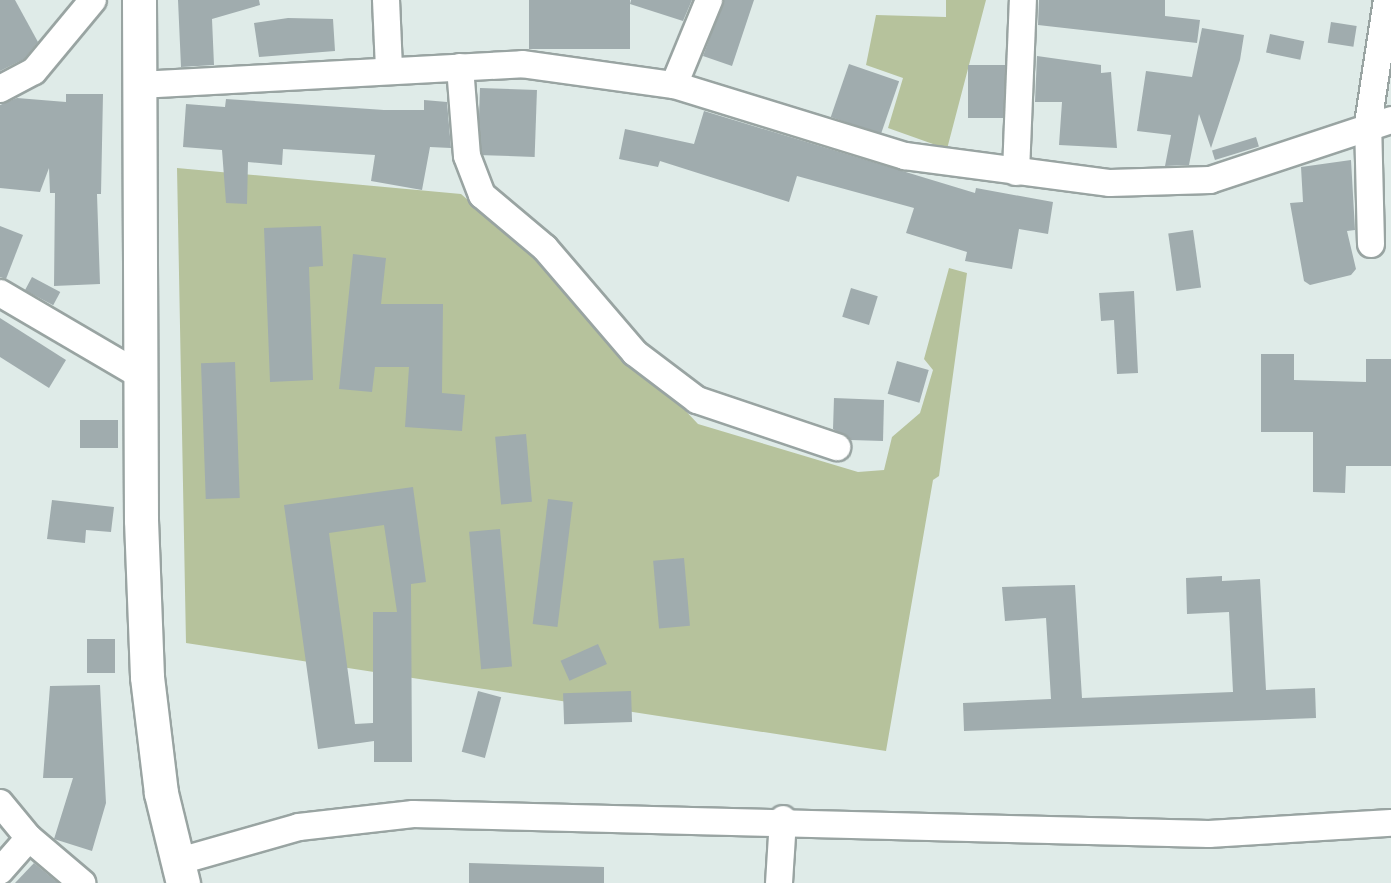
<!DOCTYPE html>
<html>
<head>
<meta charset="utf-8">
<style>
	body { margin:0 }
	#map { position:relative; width:1391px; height:883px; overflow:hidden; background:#dfebe8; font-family:Literata,serif }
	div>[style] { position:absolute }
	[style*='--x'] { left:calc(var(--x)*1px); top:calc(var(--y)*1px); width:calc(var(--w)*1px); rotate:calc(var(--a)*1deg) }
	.green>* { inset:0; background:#b6c29c }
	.building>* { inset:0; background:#a0acae; transform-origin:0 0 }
	.roads { filter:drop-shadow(2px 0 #99a4a2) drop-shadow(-2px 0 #99a4a2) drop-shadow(0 2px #99a4a2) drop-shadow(0 -2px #99a4a2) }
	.minor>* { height:26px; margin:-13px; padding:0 13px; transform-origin:13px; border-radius:13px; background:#fff }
	.tertiary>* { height:33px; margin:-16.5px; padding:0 16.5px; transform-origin:16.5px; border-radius:16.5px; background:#fff }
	span { translate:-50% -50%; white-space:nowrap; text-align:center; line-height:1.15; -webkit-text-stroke:7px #fff; paint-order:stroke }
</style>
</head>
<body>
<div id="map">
	<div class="green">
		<i style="clip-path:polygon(946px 0,986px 0,947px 149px,888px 128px,903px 78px,866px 65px,876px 15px,946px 17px)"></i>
		<i style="clip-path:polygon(177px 168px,461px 194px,574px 292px,698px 424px,858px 472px,884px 470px,892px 437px,920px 413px,933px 370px,924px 359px,949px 268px,967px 273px,939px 476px,933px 480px,886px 751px,186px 643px)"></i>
	</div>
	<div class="building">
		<i style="clip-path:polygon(0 0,15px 0,38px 42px,24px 59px,0 71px)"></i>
		<i style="clip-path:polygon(178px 0,259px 0,260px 5px,212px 19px,214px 65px,181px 67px)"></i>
		<i style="left:529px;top:0;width:101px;height:49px"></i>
		<i style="clip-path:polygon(631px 0,692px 0,683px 21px,630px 4px)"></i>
		<i style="clip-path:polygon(724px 0,754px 0,732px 66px,703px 56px)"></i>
		<i style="clip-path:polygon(1039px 0,1165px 0,1165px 16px,1200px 20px,1197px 43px,1038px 25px)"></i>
		<i style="clip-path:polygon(288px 18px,333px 19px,335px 51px,259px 57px,254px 23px)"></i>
		<i style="left:1331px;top:22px;width:26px;height:21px;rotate:9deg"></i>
		<i style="clip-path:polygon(1202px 28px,1244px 35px,1240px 60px,1211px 148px,1199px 114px,1189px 165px,1165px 166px,1171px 135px,1137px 131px,1146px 71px,1192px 77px)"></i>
		<i style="left:1270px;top:34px;width:35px;height:19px;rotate:12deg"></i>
		<i style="clip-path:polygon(1037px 56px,1101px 65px,1101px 73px,1111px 72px,1117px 148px,1059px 145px,1062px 102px,1035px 102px)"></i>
		<i style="left:849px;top:64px;width:53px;height:56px;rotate:19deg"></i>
		<i style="left:968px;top:65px;width:37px;height:53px"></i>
		<i style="left:480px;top:88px;width:57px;height:67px;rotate:2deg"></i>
		<i style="clip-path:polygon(66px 94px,103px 94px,101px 194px,97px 194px,100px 284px,54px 286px,55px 193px,50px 193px,49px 168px,40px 192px,0 188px,0 105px,17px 98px,66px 102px)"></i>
		<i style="clip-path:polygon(226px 99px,384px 110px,424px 110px,424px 100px,447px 102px,451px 148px,430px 147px,422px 190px,371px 181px,375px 155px,283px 149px,282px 165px,248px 162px,247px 204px,226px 203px,222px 150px,183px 147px,186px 104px,225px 107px)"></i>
		<i style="clip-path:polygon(704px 111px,975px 193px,976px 188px,1053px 202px,1048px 234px,1019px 229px,1012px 269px,965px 261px,967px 252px,906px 233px,914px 208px,797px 176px,789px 202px,660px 161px,658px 167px,619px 159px,625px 129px,694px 144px)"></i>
		<i style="left:1256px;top:137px;width:10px;height:46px;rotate:73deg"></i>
		<i style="clip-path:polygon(1351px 160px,1355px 230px,1347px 231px,1356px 269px,1351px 275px,1310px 285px,1304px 281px,1290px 203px,1303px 202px,1301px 167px)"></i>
		<i style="clip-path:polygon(0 226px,23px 235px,6px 279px,0 277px)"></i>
		<i style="clip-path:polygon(321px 226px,323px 266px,309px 267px,313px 380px,270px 382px,264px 228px)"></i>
		<i style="left:1193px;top:230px;width:58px;height:25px;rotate:82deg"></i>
		<i style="clip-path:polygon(353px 254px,386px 258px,381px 304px,443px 304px,442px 393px,465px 395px,462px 431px,405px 427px,409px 367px,375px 367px,372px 392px,339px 389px)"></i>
		<i style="left:32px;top:277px;width:32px;height:15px;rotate:28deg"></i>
		<i style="left:851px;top:288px;width:28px;height:30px;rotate:17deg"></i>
		<i style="clip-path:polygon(1134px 291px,1138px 373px,1117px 374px,1114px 320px,1101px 321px,1099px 293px)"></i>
		<i style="clip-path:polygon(0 318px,66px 360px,49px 388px,0 357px)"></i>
		<i style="clip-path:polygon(1261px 354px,1294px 354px,1294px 380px,1366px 382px,1366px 359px,1391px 359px,1391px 466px,1346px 466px,1345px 493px,1313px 492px,1313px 432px,1261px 432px)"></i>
		<i style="left:897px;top:361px;width:33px;height:34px;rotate:16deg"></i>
		<i style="left:235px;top:362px;width:136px;height:34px;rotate:88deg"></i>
		<i style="clip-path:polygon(834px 398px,884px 400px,883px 441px,851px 440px,833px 429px)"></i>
		<i style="left:118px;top:420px;width:28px;height:38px;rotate:90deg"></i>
		<i style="left:526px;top:434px;width:68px;height:31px;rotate:85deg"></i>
		<i style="clip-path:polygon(evenodd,413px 487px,426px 582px,411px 584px,412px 762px,374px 762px,374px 741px,318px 749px,284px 505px,413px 487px,384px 525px,397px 612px,373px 612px,373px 723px,355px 724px,329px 533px,384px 525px)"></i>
		<i style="left:548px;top:499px;width:25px;height:126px;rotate:7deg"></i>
		<i style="clip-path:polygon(52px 500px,114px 507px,111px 532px,86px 530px,85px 543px,47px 539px)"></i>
		<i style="left:500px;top:529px;width:138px;height:31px;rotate:85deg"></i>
		<i style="left:684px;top:558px;width:68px;height:31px;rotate:85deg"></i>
		<i style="clip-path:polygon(1222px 576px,1222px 581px,1260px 579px,1266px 690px,1315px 688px,1316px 718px,964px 731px,963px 703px,1051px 699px,1046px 618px,1005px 621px,1002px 587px,1075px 585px,1082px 698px,1233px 692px,1229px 612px,1187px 614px,1186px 578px)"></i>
		<i style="left:87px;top:639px;width:28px;height:34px"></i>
		<i style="left:598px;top:644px;width:22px;height:41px;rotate:66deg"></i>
		<i style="clip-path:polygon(100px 685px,106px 803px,92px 851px,54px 839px,73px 778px,43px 778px,50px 686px)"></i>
		<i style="left:478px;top:691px;width:24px;height:63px;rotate:15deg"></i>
		<i style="left:631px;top:691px;width:31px;height:68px;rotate:88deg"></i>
		<i style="clip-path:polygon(34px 863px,58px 883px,15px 883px)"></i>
		<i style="clip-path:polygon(469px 863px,604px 867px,604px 883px,469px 883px)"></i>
	</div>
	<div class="roads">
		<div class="minor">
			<i style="--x:386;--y:0;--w:68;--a:87.5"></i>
			<i style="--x:460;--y:67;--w:89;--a:85.5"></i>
			<i style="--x:467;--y:156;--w:42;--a:69"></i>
			<i style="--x:482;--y:195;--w:82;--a:40.1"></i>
			<i style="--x:545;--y:248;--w:138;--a:49.4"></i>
			<i style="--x:635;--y:353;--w:78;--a:37.2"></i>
			<i style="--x:697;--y:400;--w:148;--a:18.6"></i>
			<i style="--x:139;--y:85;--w:384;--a:-3.1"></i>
			<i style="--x:522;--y:64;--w:153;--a:7.9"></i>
			<i style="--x:674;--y:85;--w:242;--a:17.1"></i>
			<i style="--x:905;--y:156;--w:207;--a:7.5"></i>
			<i style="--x:1110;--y:183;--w:100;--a:-1.7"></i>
			<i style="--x:1210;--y:180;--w:191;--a:-18.3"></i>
			<i style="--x:674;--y:85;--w:92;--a:-67.6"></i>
			<i style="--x:0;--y:89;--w:38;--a:-28"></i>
			<i style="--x:34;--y:71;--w:92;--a:-50.3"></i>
			<i style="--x:1016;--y:172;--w:172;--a:-87.7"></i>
			<i style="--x:1371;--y:244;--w:120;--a:-91.4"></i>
			<i style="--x:1368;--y:124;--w:125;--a:-81.3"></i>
			<i style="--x:0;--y:293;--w:166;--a:30.4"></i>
			<i style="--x:0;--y:803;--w:45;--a:50.4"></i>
			<i style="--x:29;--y:838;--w:70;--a:40.3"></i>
			<i style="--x:176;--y:862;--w:128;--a:-15.9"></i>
			<i style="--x:299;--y:827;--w:115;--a:-6.5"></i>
			<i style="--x:413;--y:814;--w:796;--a:1.44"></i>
			<i style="--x:1209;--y:834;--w:182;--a:-3.5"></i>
			<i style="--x:0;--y:871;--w:44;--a:-48.7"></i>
			<i style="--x:779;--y:883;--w:64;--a:-86.4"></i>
		</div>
		<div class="tertiary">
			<i style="--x:139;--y:0;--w:520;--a:89.78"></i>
			<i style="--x:141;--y:520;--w:157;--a:87.8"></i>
			<i style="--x:147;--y:677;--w:117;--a:83.1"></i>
			<i style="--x:161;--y:793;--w:93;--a:76.3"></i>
		</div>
	</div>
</div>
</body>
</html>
